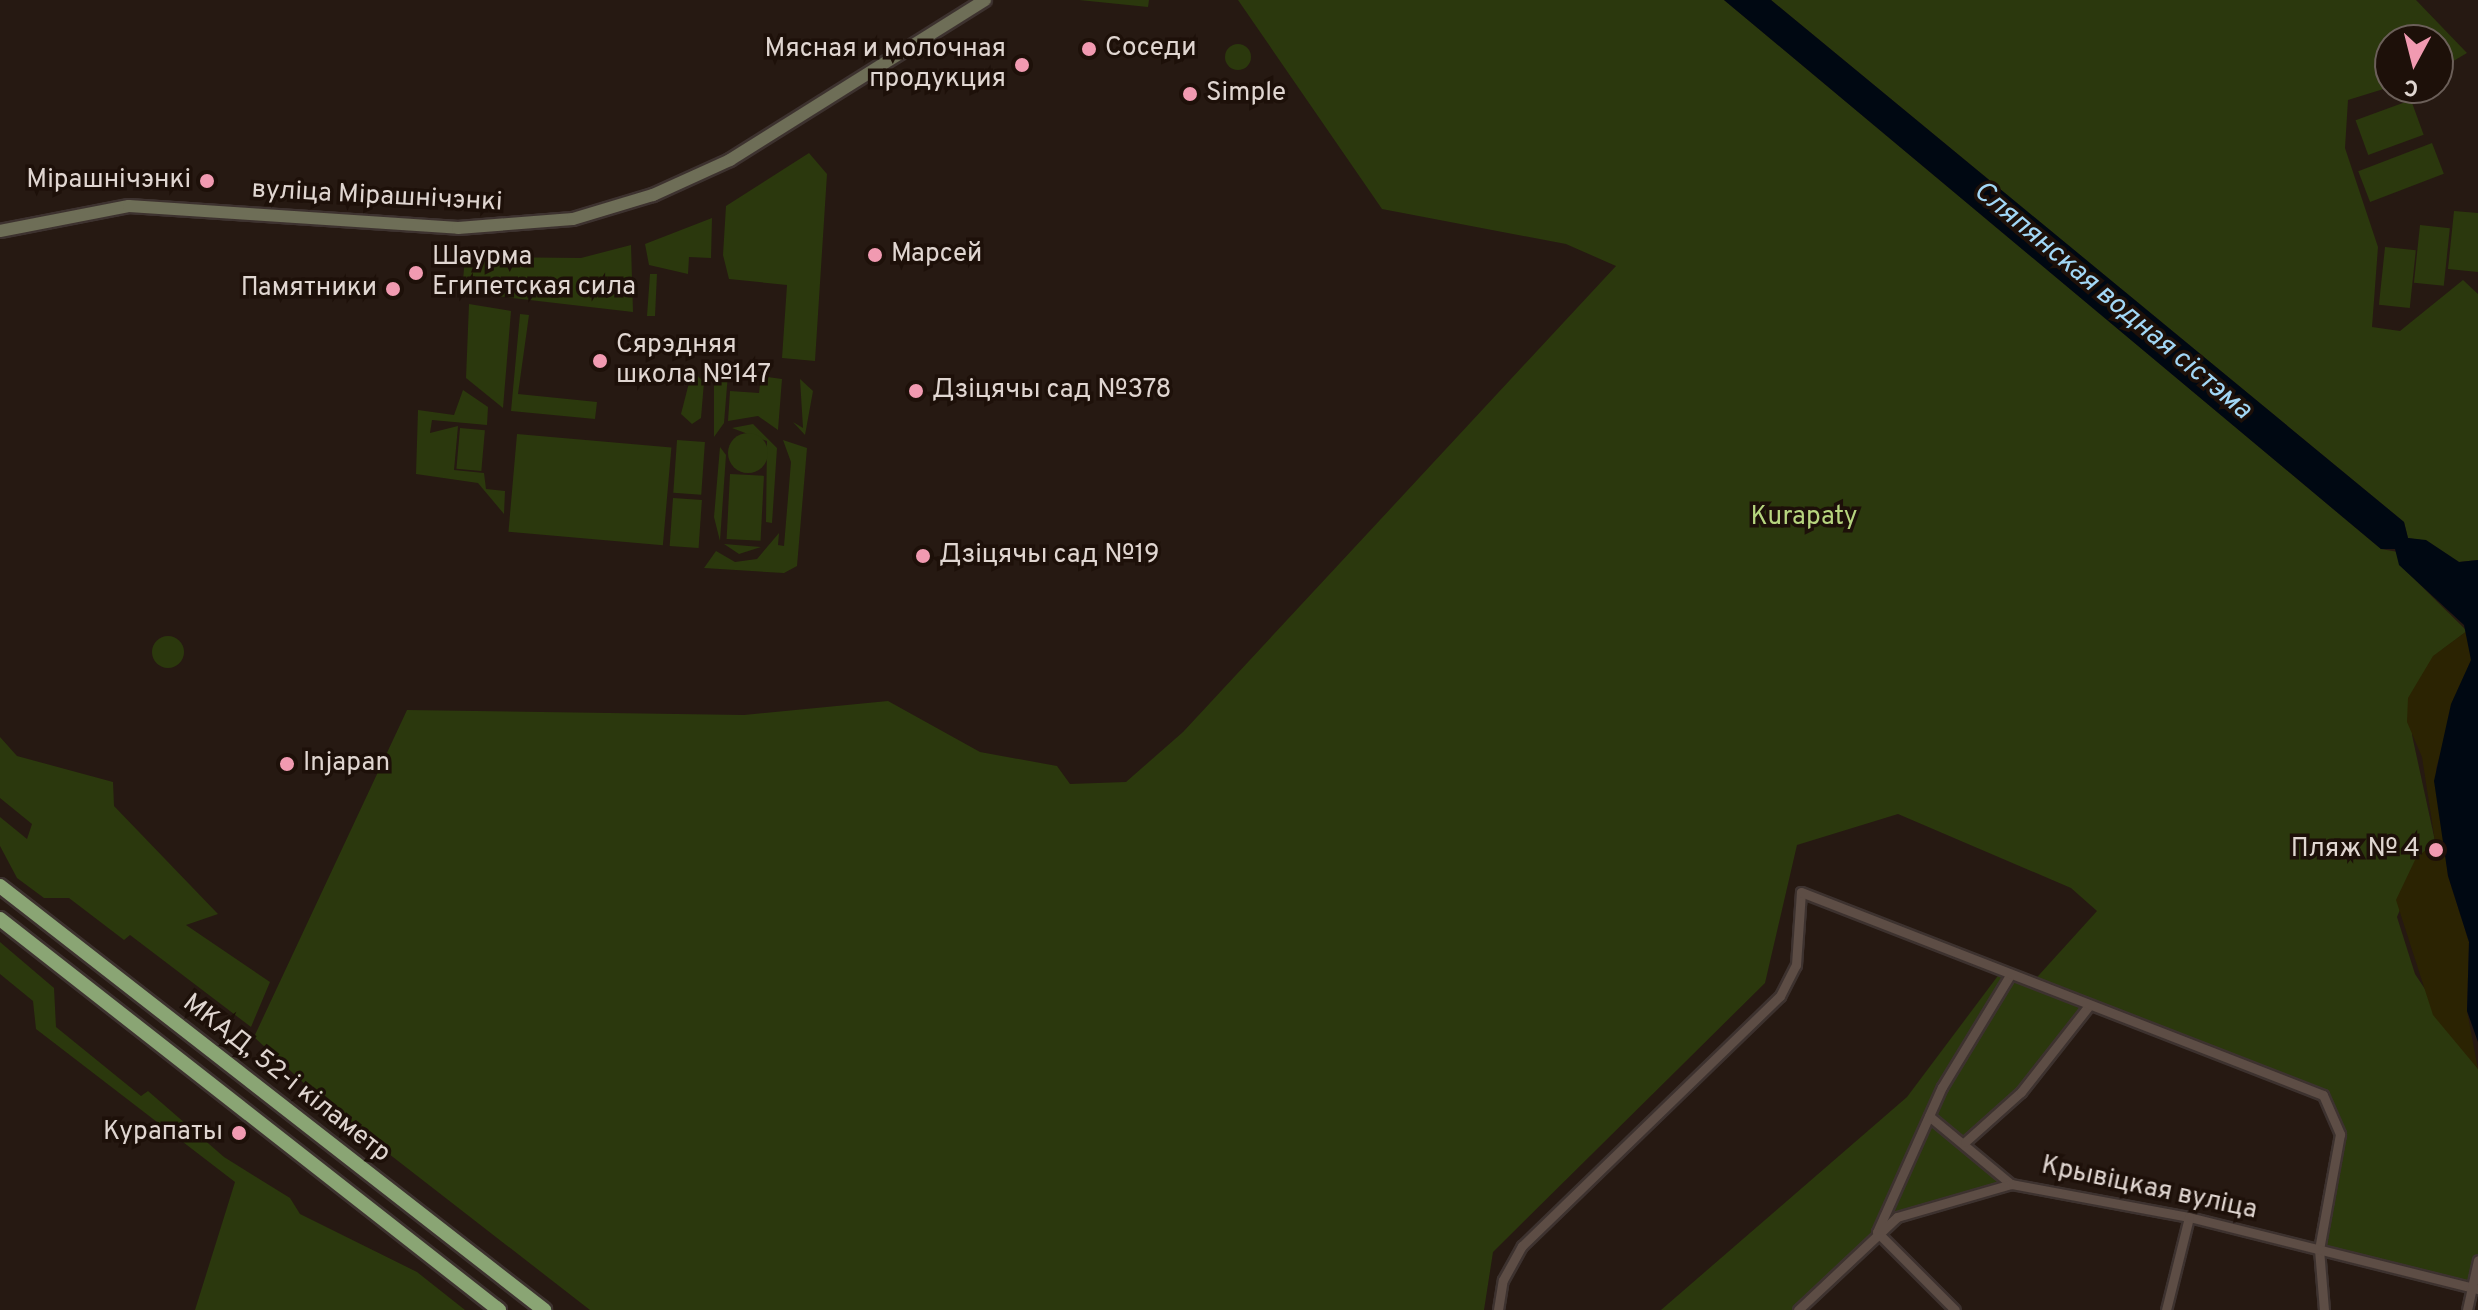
<!DOCTYPE html>
<html>
<head>
<meta charset="utf-8">
<style>
	body { margin:0 }
	#map { position:relative; width:2478px; height:1310px; overflow:hidden; background:#261912; font-family:Overpass,sans-serif }
	div>[style] { position:absolute }
	[style*='--x'] { left:calc(var(--x)*1px); top:calc(var(--y)*1px); width:calc(var(--w)*1px); rotate:calc(var(--a)*1deg) }
	.green>* { inset:0; background:#2b380d; transform-origin:0 0 }
	.round { border-radius:50% }
	.sand>* { inset:0; background:#2b2302 }
	.water>* { inset:0; background:#000812 }
	.roads { filter:drop-shadow(2px 0 #3d322f) drop-shadow(-2px 0 #3d322f) drop-shadow(0 2px #3d322f) drop-shadow(0 -2px #3d322f) }
	.minor>* { height:9px; margin:-4.5px; padding:0 4.5px; transform-origin:4.5px; border-radius:4.5px; background:#5d4d45 }
	.secondary>* { height:12px; margin:-6px; padding:0 6px; transform-origin:6px; border-radius:6px; background:#6e6e57 }
	.trunk>* { height:14px; margin:-7px; padding:0 7px; transform-origin:7px; border-radius:7px; background:#8aa574 }
	.dots>* { width:22px; height:22px; translate:-50% -50%; box-sizing:border-box; border:4px solid #1d1009; border-radius:50% }
	span { translate:-50% -50%; white-space:nowrap; text-align:center; line-height:1.15; -webkit-text-stroke:7px #1d1009; paint-order:stroke }
	.poi-label { font-size:26px; color:#e0d6d1 }
	.left { translate:0 -50%; text-align:left }
	.right { translate:-100% -50%; text-align:right }
	.street-label { font-size:26px; color:#e0d6d1 }
	.park-label { font-size:26px; color:#b7d57f }
	.water-label { font-size:28px; color:#a2d7f6; font-style:italic }
	.north { position:absolute; left:2374px; top:24px; width:80px; height:80px; box-sizing:border-box; background:#1d1009; border:2px solid #6b5f59; border-radius:50%; rotate:187deg; font-size:22px; font-weight:700; line-height:32px; text-align:center; color:#e0d6d1 }
	.north::after { content:''; display:block; margin:auto; width:28px; height:36px; background:#f19ab1; clip-path:polygon(50% 0,100% 100%,50% 72%,0 100%) }
</style>
</head>
<body>
<div id="map">
	<div class="green">
		<i style="clip-path:polygon(1079px 0,1149px 0,1148px 7px)"></i>
		<i style="clip-path:polygon(1238px 0,1724px 0,2381px 549px,2398px 552px,2400px 565px,2467px 631px,2443px 649px,2412px 735px,2435px 841px,2423px 853px,2397px 917px,2415px 974px,2478px 1069px,2478px 1289px,2319px 1249px,2339px 1122px,2323px 1095px,2089px 1007px,2020px 1092px,1965px 1142px,2011px 1184px,1910px 1211px,1798px 1310px,1661px 1310px,1907px 1097px,2000px 973px,2029px 986px,2097px 911px,2071px 888px,1898px 814px,1797px 845px,1765px 983px,1493px 1252px,1484px 1310px,590px 1310px,335px 1112px,254px 1037px,407px 710px,744px 715px,888px 701px,980px 752px,1057px 766px,1070px 784px,1126px 782px,1183px 732px,1616px 266px,1566px 244px,1382px 209px)"></i>
		<i style="clip-path:polygon(1771px 0,2416px 0,2467px 53px,2438px 70px,2438px 40px,2390px 40px,2390px 87px,2348px 100px,2345px 148px,2378px 247px,2372px 327px,2400px 331px,2463px 280px,2478px 294px,2478px 560px,2459px 562px,2427px 541px,2408px 538px,2404px 522px)"></i>
		<i class="round" style="left:1225px;top:44px;width:26px;height:26px"></i>
		<i style="left:2411px;top:100px;width:37px;height:59px;rotate:70deg"></i>
		<i style="left:2432px;top:143px;width:33px;height:79px;rotate:69deg"></i>
		<i style="clip-path:polygon(809px 153px,827px 174px,815px 361px,782px 358px,787px 285px,729px 279px,723px 255px,726px 206px)"></i>
		<i style="clip-path:polygon(2454px 211px,2478px 213px,2478px 272px,2448px 269px)"></i>
		<i style="clip-path:polygon(712px 218px,711px 258px,689px 257px,688px 274px,649px 265px,645px 244px)"></i>
		<i style="left:2420px;top:225px;width:30px;height:58px;rotate:6deg"></i>
		<i style="clip-path:polygon(631px 245px,633px 312px,462px 292px,465px 257px,581px 258px)"></i>
		<i style="left:2385px;top:247px;width:31px;height:58px;rotate:6deg"></i>
		<i style="clip-path:polygon(650px 274px,657px 274px,655px 316px,647px 316px)"></i>
		<i style="clip-path:polygon(469px 304px,511px 311px,503px 408px,466px 378px)"></i>
		<i style="clip-path:polygon(520px 314px,529px 315px,518px 394px,597px 402px,595px 419px,511px 411px)"></i>
		<i style="clip-path:polygon(692px 371px,704px 382px,701px 418px,692px 424px,681px 414px)"></i>
		<i style="clip-path:polygon(714px 373px,728px 374px,724px 423px,714px 437px)"></i>
		<i style="clip-path:polygon(761px 376px,782px 379px,778px 430px,758px 416px,728px 421px,730px 391px,759px 393px)"></i>
		<i style="clip-path:polygon(800px 379px,813px 391px,805px 435px,793px 422px,803px 428px)"></i>
		<i style="clip-path:polygon(463px 390px,488px 407px,487px 425px,432px 420px,430px 433px,458px 426px,454px 470px,484px 473px,486px 489px,505px 491px,504px 514px,478px 483px,416px 474px,418px 410px,454px 415px)"></i>
		<i style="clip-path:polygon(753px 424px,777px 448px,772px 523px,766px 522px,767px 441px,732px 428px)"></i>
		<i style="left:460px;top:428px;width:25px;height:41px;rotate:5deg"></i>
		<i class="round" style="left:728px;top:433px;width:40px;height:40px"></i>
		<i style="left:517px;top:434px;width:155px;height:98px;rotate:5deg"></i>
		<i style="left:677px;top:440px;width:28px;height:53px;rotate:4deg"></i>
		<i style="clip-path:polygon(783px 440px,807px 448px,797px 566px,784px 573px,704px 568px,716px 551px,735px 562px,757px 559px,779px 533px,778px 545px,784px 546px,791px 462px)"></i>
		<i style="clip-path:polygon(720px 447px,726px 455px,720px 541px,714px 517px)"></i>
		<i style="left:730px;top:474px;width:34px;height:65px;rotate:3deg"></i>
		<i style="left:673px;top:498px;width:29px;height:48px;rotate:4deg"></i>
		<i style="clip-path:polygon(724px 544px,761px 547px,739px 554px)"></i>
		<i class="round" style="left:152px;top:636px;width:32px;height:32px"></i>
		<i style="clip-path:polygon(0 737px,17px 756px,113px 782px,114px 806px,218px 914px,186px 925px,270px 982px,251px 1027px,130px 935px,124px 940px,69px 898px,44px 898px,17px 878px,0 846px,0 817px,27px 839px,32px 824px,0 798px)"></i>
		<i style="clip-path:polygon(0 942px,54px 988px,56px 1027px,141px 1096px,148px 1091px,224px 1157px,290px 1198px,300px 1214px,417px 1272px,465px 1310px,195px 1310px,235px 1182px,36px 1029px,33px 1001px,0 974px)"></i>
	</div>
	<div class="sand">
		<i style="clip-path:polygon(2467px 631px,2471px 660px,2436px 768px,2448px 876px,2469px 942px,2467px 1011px,2478px 1069px,2433px 1015px,2396px 900px,2415px 860px,2435px 841px,2422px 757px,2407px 722px,2408px 698px,2433px 656px)"></i>
	</div>
	<div class="water">
		<i style="clip-path:polygon(1724px 0,1771px 0,2404px 522px,2408px 538px,2426px 540px,2459px 562px,2478px 560px,2478px 1042px,2467px 1011px,2469px 942px,2448px 876px,2434px 781px,2451px 704px,2471px 660px,2464px 625px,2399px 565px,2395px 549px,2381px 549px)"></i>
	</div>
	<div class="roads">
		<div class="minor">
			<i style="--x:1929;--y:1116;--w:107;--a:39.7"></i>
			<i style="--x:1965;--y:1142;--w:75;--a:-41.8"></i>
			<i style="--x:2021;--y:1092;--w:108;--a:-51.8"></i>
			<i style="--x:1877;--y:1232;--w:159;--a:-65.9"></i>
			<i style="--x:1942;--y:1087;--w:129;--a:-58.7"></i>
			<i style="--x:1877;--y:1232;--w:110;--a:45"></i>
			<i style="--x:1498;--y:1310;--w:30;--a:-81"></i>
			<i style="--x:1503;--y:1280;--w:39;--a:-61"></i>
			<i style="--x:1522;--y:1246;--w:359;--a:-44.1"></i>
			<i style="--x:1780;--y:996;--w:35;--a:-63"></i>
			<i style="--x:1796;--y:965;--w:73;--a:-86.1"></i>
			<i style="--x:1801;--y:892;--w:560;--a:21.25"></i>
			<i style="--x:2323;--y:1095;--w:43;--a:66.4"></i>
			<i style="--x:2340;--y:1134;--w:117;--a:100.3"></i>
			<i style="--x:2319;--y:1249;--w:61;--a:85.3"></i>
			<i style="--x:1798;--y:1310;--w:136;--a:-43.2"></i>
			<i style="--x:1897;--y:1217;--w:119;--a:-16.1"></i>
			<i style="--x:2011;--y:1184;--w:181;--a:10.5"></i>
			<i style="--x:2189;--y:1217;--w:298;--a:14"></i>
			<i style="--x:2166;--y:1310;--w:96;--a:-76.1"></i>
			<i style="--x:2467;--y:1310;--w:51;--a:-77.6"></i>
		</div>
		<div class="secondary">
			<i style="--x:0;--y:231;--w:131;--a:-11"></i>
			<i style="--x:129;--y:206;--w:330;--a:3.8"></i>
			<i style="--x:458;--y:228;--w:115;--a:-4.5"></i>
			<i style="--x:573;--y:219;--w:84;--a:-16.7"></i>
			<i style="--x:653;--y:195;--w:85;--a:-24.4"></i>
			<i style="--x:730;--y:160;--w:301;--a:-32.1"></i>
		</div>
		<div class="trunk">
			<i style="--x:0;--y:886;--w:690;--a:37.93"></i>
			<i style="--x:0;--y:919;--w:634;--a:38.08"></i>
		</div>
	</div>
	<div class="dots">
		<i style="left:1089px;top:49px;background:#f19ab1"></i>
		<i style="left:1022px;top:65px;background:#f19ab1"></i>
		<i style="left:1190px;top:94px;background:#f19ab1"></i>
		<i style="left:207px;top:181px;background:#f19ab1"></i>
		<i style="left:875px;top:255px;background:#f19ab1"></i>
		<i style="left:416px;top:273px;background:#f19ab1"></i>
		<i style="left:393px;top:289px;background:#f19ab1"></i>
		<i style="left:600px;top:361px;background:#f19ab1"></i>
		<i style="left:916px;top:391px;background:#f19ab1"></i>
		<i style="left:923px;top:556px;background:#f19ab1"></i>
		<i style="left:287px;top:764px;background:#f19ab1"></i>
		<i style="left:2436px;top:850px;background:#f19ab1"></i>
		<i style="left:239px;top:1133px;background:#f19ab1"></i>
	</div>
	<div class="poi-label">
		<span class="left" style="left:1105px;top:49px">Соседи</span>
		<span class="right" style="left:1006px;top:65px">Мясная и молочная<br>продукция</span>
		<span class="left" style="left:1206px;top:94px">Simple</span>
		<span class="right" style="left:191px;top:181px">Мірашнічэнкі</span>
		<span class="left" style="left:891px;top:255px">Марсей</span>
		<span class="left" style="left:432px;top:273px">Шаурма<br>Египетская сила</span>
		<span class="right" style="left:377px;top:289px">Памятники</span>
		<span class="left" style="left:616px;top:361px">Сярэдняя<br>школа №147</span>
		<span class="left" style="left:932px;top:391px">Дзіцячы сад №378</span>
		<span class="left" style="left:939px;top:556px">Дзіцячы сад №19</span>
		<span class="left" style="left:303px;top:764px">Injapan</span>
		<span class="right" style="left:2420px;top:850px">Пляж № 4</span>
		<span class="right" style="left:223px;top:1133px">Курапаты</span>
	</div>
	<div class="street-label">
		<span style="left:377px;top:197px;rotate:3deg">вуліца Мірашнічэнкі</span>
		<span style="left:286px;top:1079px;rotate:38deg">МКАД, 52-і кіламетр</span>
		<span style="left:2149px;top:1189px;rotate:12deg">Крывіцкая вуліца</span>
	</div>
	<div class="park-label">
		<span style="left:1804px;top:518px">Kurapaty</span>
	</div>
	<div class="water-label">
		<span style="left:2112px;top:301px;rotate:40deg">Сляпянская водная сістэма</span>
	</div>
	<div class="north">С</div>
</div>
</body>
</html>
